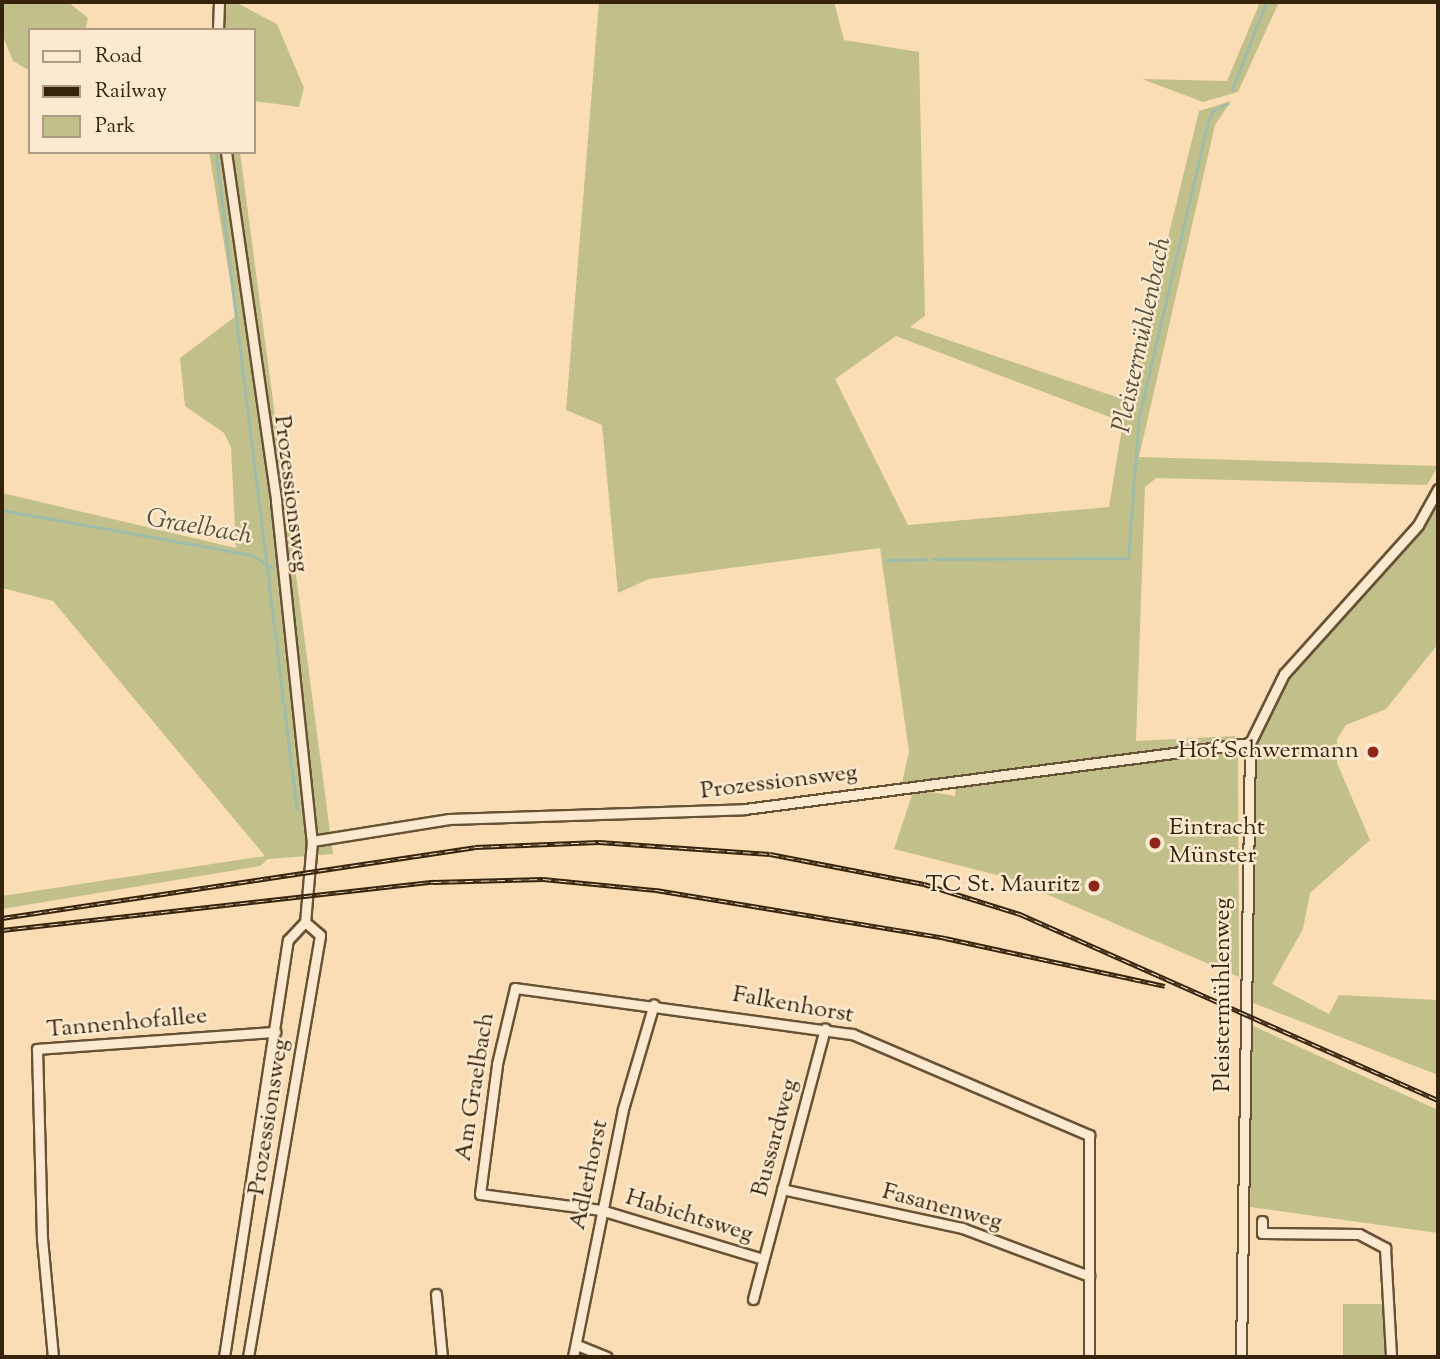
<!DOCTYPE html>
<html>
<head>
<meta charset="utf-8">
<style>
	body { margin:0 }
	#map { position:relative; width:1440px; height:1359px; overflow:hidden; background:#faddb5; font-family:"Sorts Mill Goudy",serif }
	div>[style] { position:absolute }
	[style*='--x'] { left:calc(var(--x)*1px); top:calc(var(--y)*1px); width:calc(var(--w)*1px); rotate:calc(var(--a)*1deg) }
	.green>* { inset:0; background:#c2c08a; transform-origin:0 0 }
	.stream>* { height:2.5px; margin:-1.25px; padding:0 1.25px; transform-origin:1.25px; border-radius:1.25px; background:#9fbcaa }
	.roads { filter:drop-shadow(2px 0 #675236) drop-shadow(-2px 0 #675236) drop-shadow(0 2px #675236) drop-shadow(0 -2px #675236) }
	.minor>* { height:9px; margin:-4.5px; padding:0 4.5px; transform-origin:4.5px; border-radius:4.5px; background:#fce9cf }
	.rail>* { height:5px; margin-top:-2.5px; transform-origin:0; background:repeating-linear-gradient(90deg,#fce9cf 0 8px,#36230b 0 16px); box-sizing:border-box; border-block:2px solid #36230b }
	.dots>* { width:19px; height:19px; translate:-50% -50%; box-sizing:border-box; border:4px solid #fce9cf; border-radius:50% }
	span { translate:-50% -50%; white-space:nowrap; text-align:center; line-height:1.15; -webkit-text-stroke:5px #fce9cf; paint-order:stroke }
	.street-label { font-size:24px; color:#36230b }
	.poi-label { font-size:24px; color:#36230b }
	.right { translate:-100% -50%; text-align:right }
	.left { translate:0 -50%; text-align:left }
	.water-label { font-size:26px; color:#56513b; font-style:italic }
	.frame { position:absolute; inset:0; border:4px solid #36230b; pointer-events:none }
	.legend { position:absolute; left:28px; top:28px; width:228px; height:126px; box-sizing:border-box; background:#fce9cf; border:2px solid #ad9a81; margin:0; padding:9px 12px; list-style:none; font-size:21px; color:#36230b }
	.legend li { display:flex; align-items:center; gap:14px; height:35px }
	.legend b { width:35px; border:2px solid #ad9a81 }
</style>
</head>
<body>
<div id="map">
	<div class="green">
		<i style="clip-path:polygon(2px 2px,68px 2px,88px 18px,85px 30px,30px 30px,30px 71px,13px 61px,2px 34px)"></i>
		<i style="clip-path:polygon(214px 2px,235px 2px,277px 24px,304px 88px,299px 107px,254px 101px,254px 30px,212px 30px)"></i>
		<i style="clip-path:polygon(evenodd,599px 2px,834px 2px,844px 40px,919px 52px,925px 316px,910px 327px,1128px 401px,1199px 111px,1231px 101px,1215px 125px,1139px 457px,1438px 466px,1427px 485px,1156px 478px,1145px 487px,1136px 741px,1235px 736px,1236px 742px,902px 783px,909px 752px,880px 548px,649px 579px,618px 593px,602px 425px,566px 410px,599px 2px,896px 336px,1123px 422px,1109px 507px,908px 525px,835px 379px,896px 336px)"></i>
		<i style="clip-path:polygon(1260px 2px,1279px 2px,1238px 92px,1203px 102px,1142px 79px,1227px 81px)"></i>
		<i style="clip-path:polygon(209px 152px,240px 152px,333px 854px,268px 859px,260px 866px,2px 909px,2px 896px,265px 856px,53px 601px,2px 588px,2px 493px,236px 548px,231px 447px,224px 433px,185px 406px,180px 358px,236px 316px)"></i>
		<i style="clip-path:polygon(1438px 506px,1438px 644px,1386px 709px,1346px 725px,1337px 739px,1337px 763px,1370px 840px,1310px 893px,1303px 929px,1272px 984px,1329px 1014px,1339px 995px,1438px 1000px,1438px 1075px,1248px 1001px,1253px 745px,1283px 679px,1422px 532px)"></i>
		<i style="clip-path:polygon(1238px 747px,1239px 977px,1009px 878px,894px 849px,914px 789px,955px 796px,956px 784px)"></i>
		<i style="clip-path:polygon(1251px 1025px,1438px 1110px,1438px 1233px,1250px 1207px)"></i>
		<i style="left:1343px;top:1304px;width:43px;height:53px"></i>
	</div>
	<div class="stream">
		<i style="--x:1232;--y:90;--w:94;--a:-68.9"></i>
		<i style="--x:216;--y:152;--w:662;--a:82.97"></i>
		<i style="--x:2;--y:510;--w:254;--a:10.2"></i>
		<i style="--x:252;--y:555;--w:24;--a:33"></i>
		<i style="--x:933;--y:559;--w:195;--a:-0.3"></i>
		<i style="--x:1128;--y:558;--w:142;--a:-85.6"></i>
		<i style="--x:1139;--y:416;--w:302;--a:-76.8"></i>
		<i style="--x:1208;--y:122;--w:12;--a:-66"></i>
		<i style="--x:1213;--y:111;--w:16;--a:-27"></i>
		<i style="--x:887;--y:560;--w:39;--a:-1"></i>
	</div>
	<div class="roads">
		<div class="minor">
			<i style="--x:218;--y:30;--w:28;--a:-88"></i>
			<i style="--x:226;--y:152;--w:353;--a:81.8"></i>
			<i style="--x:276;--y:501;--w:342;--a:84"></i>
			<i style="--x:312;--y:841;--w:81;--a:94.9"></i>
			<i style="--x:312;--y:841;--w:139;--a:-9.1"></i>
			<i style="--x:449;--y:819;--w:296;--a:-1.9"></i>
			<i style="--x:745;--y:809;--w:509;--a:-7.45"></i>
			<i style="--x:782;--y:1189;--w:184;--a:12.2"></i>
			<i style="--x:962;--y:1228;--w:136;--a:20.7"></i>
			<i style="--x:1262;--y:1221;--w:12;--a:90"></i>
			<i style="--x:1262;--y:1233;--w:97;--a:0.6"></i>
			<i style="--x:1359;--y:1234;--w:30;--a:28"></i>
			<i style="--x:1385;--y:1248;--w:109;--a:86.8"></i>
			<i style="--x:763;--y:1259;--w:169;--a:-163.2"></i>
			<i style="--x:601;--y:1210;--w:122;--a:-172.5"></i>
			<i style="--x:480;--y:1194;--w:131;--a:-82.5"></i>
			<i style="--x:497;--y:1064;--w:78;--a:-76.7"></i>
			<i style="--x:515;--y:988;--w:340;--a:7.8"></i>
			<i style="--x:852;--y:1034;--w:258;--a:23.1"></i>
			<i style="--x:1089;--y:1135;--w:222;--a:90"></i>
			<i style="--x:436;--y:1294;--w:63;--a:84.6"></i>
			<i style="--x:753;--y:1299;--w:280;--a:-75.1"></i>
			<i style="--x:577;--y:1345;--w:32;--a:22"></i>
			<i style="--x:53;--y:1357;--w:119;--a:-95.3"></i>
			<i style="--x:42;--y:1239;--w:190;--a:-91.5"></i>
			<i style="--x:37;--y:1049;--w:239;--a:-4.1"></i>
			<i style="--x:224;--y:1357;--w:422;--a:-81.3"></i>
			<i style="--x:288;--y:940;--w:25;--a:-47"></i>
			<i style="--x:248;--y:1357;--w:428;--a:-80.3"></i>
			<i style="--x:320;--y:935;--w:20;--a:-139"></i>
			<i style="--x:573;--y:1357;--w:253;--a:-78.6"></i>
			<i style="--x:623;--y:1109;--w:109;--a:-73.6"></i>
			<i style="--x:1241;--y:1357;--w:614;--a:-89.16"></i>
			<i style="--x:1250;--y:743;--w:77;--a:-63.8"></i>
			<i style="--x:1284;--y:674;--w:200;--a:-48"></i>
			<i style="--x:1418;--y:525;--w:41;--a:-60.9"></i>
		</div>
	</div>
	<div class="rail">
		<i style="--x:2;--y:918;--w:478;--a:-8.5"></i>
		<i style="--x:475;--y:847;--w:124;--a:-2.3"></i>
		<i style="--x:599;--y:842;--w:171;--a:4"></i>
		<i style="--x:770;--y:854;--w:157;--a:11"></i>
		<i style="--x:924;--y:884;--w:101;--a:17.4"></i>
		<i style="--x:1020;--y:914;--w:458;--a:24"></i>
		<i style="--x:2;--y:930;--w:434;--a:-6.4"></i>
		<i style="--x:433;--y:882;--w:110;--a:-1.6"></i>
		<i style="--x:543;--y:879;--w:114;--a:5.6"></i>
		<i style="--x:656;--y:890;--w:293;--a:9.4"></i>
		<i style="--x:945;--y:938;--w:225;--a:12.3"></i>
	</div>
	<div class="dots">
		<i style="left:1373px;top:752px;background:#8f2418"></i>
		<i style="left:1155px;top:843px;background:#8f2418"></i>
		<i style="left:1094px;top:886px;background:#8f2418"></i>
	</div>
	<div class="street-label">
		<span style="left:290px;top:494px;rotate:83deg">Prozessionsweg</span>
		<span style="left:779px;top:783px;rotate:-7deg">Prozessionsweg</span>
		<span style="left:1224px;top:995px;rotate:-90deg">Pleistermühlenweg</span>
		<span style="left:793px;top:1006px;rotate:10deg">Falkenhorst</span>
		<span style="left:127px;top:1024px;rotate:-5deg">Tannenhofallee</span>
		<span style="left:476px;top:1087px;rotate:-81deg">Am Graelbach</span>
		<span style="left:270px;top:1117px;rotate:-81deg">Prozessionsweg</span>
		<span style="left:776px;top:1138px;rotate:-75deg">Bussardweg</span>
		<span style="left:590px;top:1175px;rotate:-78deg">Adlerhorst</span>
		<span style="left:942px;top:1208px;rotate:15deg">Fasanenweg</span>
		<span style="left:689px;top:1217px;rotate:17deg">Habichtsweg</span>
	</div>
	<div class="poi-label">
		<span class="right" style="left:1359px;top:752px">Hof Schwermann</span>
		<span class="left" style="left:1169px;top:843px">Eintracht<br>Münster</span>
		<span class="right" style="left:1080px;top:886px">TC St. Mauritz</span>
	</div>
	<div class="water-label">
		<span style="left:1143px;top:335px;rotate:-78deg">Pleistermühlenbach</span>
		<span style="left:199px;top:528px;rotate:10deg">Graelbach</span>
	</div>
	<div class="frame"></div>
	<ul class="legend">
	<li><b style="height:9px;background:#fce9cf"></b>Road</li>
	<li><b style="height:9px;background:#36230b"></b>Railway</li>
	<li><b style="height:19px;background:#c2c08a"></b>Park</li>
	</ul>
</div>
</body>
</html>
